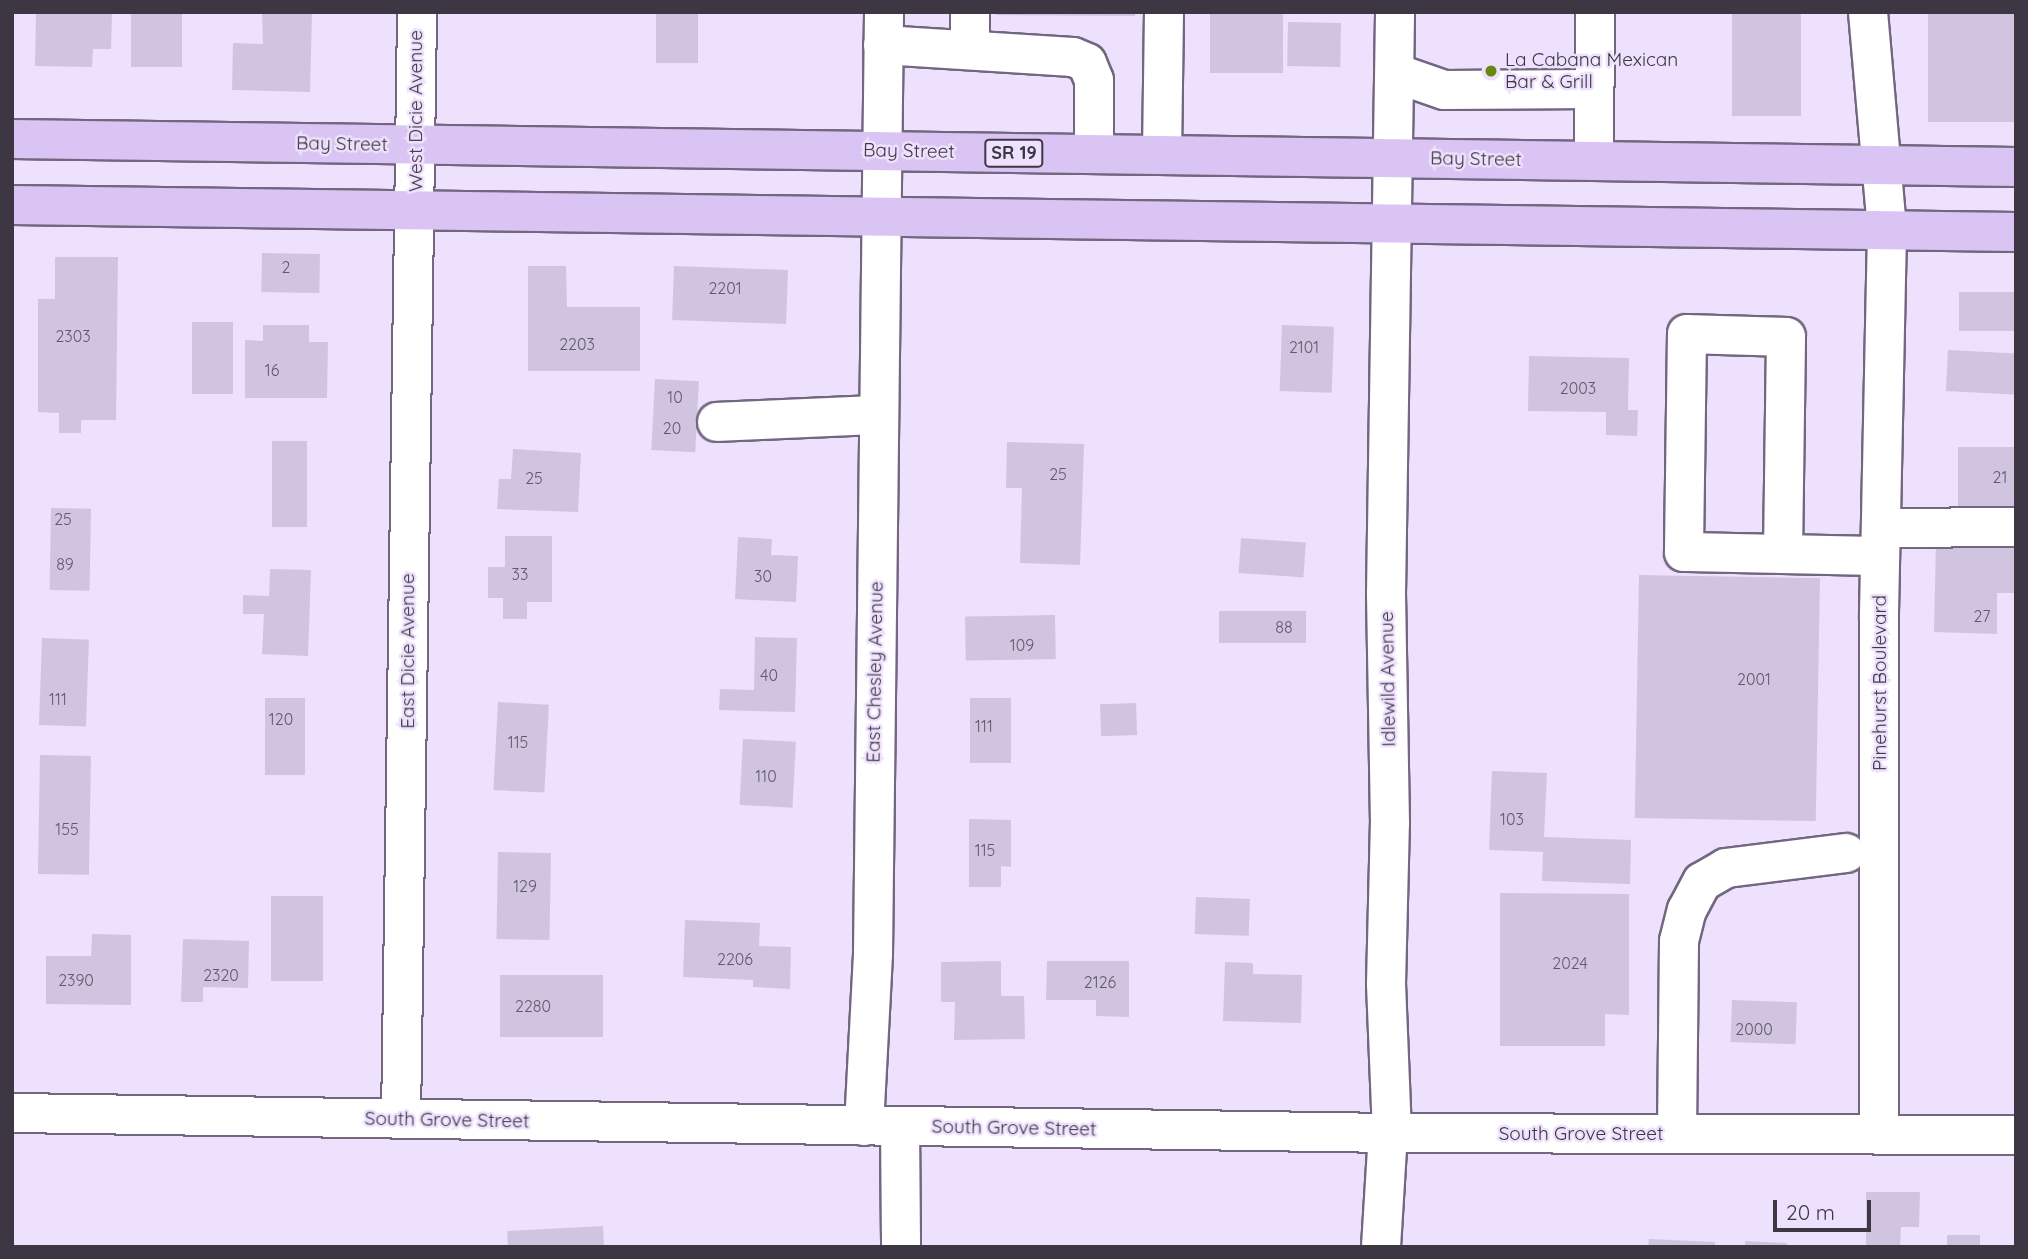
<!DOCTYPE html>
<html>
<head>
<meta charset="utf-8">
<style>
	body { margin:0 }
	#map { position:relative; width:2028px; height:1259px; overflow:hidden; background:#eee1fd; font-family:Quicksand,sans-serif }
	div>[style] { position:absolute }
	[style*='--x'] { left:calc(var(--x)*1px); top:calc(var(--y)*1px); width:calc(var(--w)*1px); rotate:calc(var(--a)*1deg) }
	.building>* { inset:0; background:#d1c4e0; transform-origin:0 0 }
	.roads { filter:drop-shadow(2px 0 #736780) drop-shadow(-2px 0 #736780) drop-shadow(0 2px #736780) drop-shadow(0 -2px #736780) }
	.minor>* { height:38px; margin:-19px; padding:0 19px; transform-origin:19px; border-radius:19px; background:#fff }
	.major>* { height:38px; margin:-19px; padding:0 19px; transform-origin:19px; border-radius:19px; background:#dac4f3 }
	.dots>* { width:19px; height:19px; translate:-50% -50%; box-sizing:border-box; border:4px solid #eee1fd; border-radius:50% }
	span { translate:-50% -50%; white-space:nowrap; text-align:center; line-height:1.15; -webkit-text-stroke:5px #eee1fd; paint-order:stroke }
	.number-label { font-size:16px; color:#615a6a }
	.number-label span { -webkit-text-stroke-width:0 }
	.shield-label span { padding:2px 5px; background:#eee1fd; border:2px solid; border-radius:5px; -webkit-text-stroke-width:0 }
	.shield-label { font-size:18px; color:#3c3742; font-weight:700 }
	.poi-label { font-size:19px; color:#3c3742 }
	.left { translate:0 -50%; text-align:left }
	.street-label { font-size:19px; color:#3c3742 }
	.frame { position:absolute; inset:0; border:14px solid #3c3742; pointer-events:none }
	.scale { position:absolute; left:1773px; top:1200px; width:98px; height:32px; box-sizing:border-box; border:4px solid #3c3742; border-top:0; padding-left:9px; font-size:21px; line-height:24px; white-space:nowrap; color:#3c3742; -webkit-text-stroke:5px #eee1fd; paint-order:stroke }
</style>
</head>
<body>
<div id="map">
	<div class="building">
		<i style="clip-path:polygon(36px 12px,112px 12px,111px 49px,93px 49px,92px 67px,35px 66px)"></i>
		<i style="left:131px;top:12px;width:51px;height:55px"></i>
		<i style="clip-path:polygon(262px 12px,312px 12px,310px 92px,232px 90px,233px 43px,263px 44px)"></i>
		<i style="left:656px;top:12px;width:42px;height:51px"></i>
		<i style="clip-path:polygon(996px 12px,1135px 12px,1135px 16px,996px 15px)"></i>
		<i style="left:1210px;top:12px;width:73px;height:61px"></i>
		<i style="left:1732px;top:12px;width:69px;height:104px"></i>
		<i style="left:1928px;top:12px;width:88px;height:110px"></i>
		<i style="left:1288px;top:22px;width:53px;height:44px;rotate:1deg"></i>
		<i style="left:262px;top:253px;width:58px;height:39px;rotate:1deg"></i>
		<i style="clip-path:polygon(55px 257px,118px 257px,116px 420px,81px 420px,81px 433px,59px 433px,59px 413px,38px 412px,38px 299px,55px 299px)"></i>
		<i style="clip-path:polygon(528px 266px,566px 266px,567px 307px,640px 307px,640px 371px,528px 371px)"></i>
		<i style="left:674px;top:266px;width:114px;height:54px;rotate:2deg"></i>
		<i style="left:1959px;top:292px;width:57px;height:39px"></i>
		<i style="left:192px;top:322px;width:41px;height:72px"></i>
		<i style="clip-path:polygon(263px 325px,309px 325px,309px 342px,328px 342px,327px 398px,245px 398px,245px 340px,263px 341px)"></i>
		<i style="left:1282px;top:325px;width:52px;height:66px;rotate:2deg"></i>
		<i style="left:1948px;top:350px;width:68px;height:41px;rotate:3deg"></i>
		<i style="clip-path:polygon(1529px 356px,1629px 358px,1628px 410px,1638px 410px,1637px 436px,1606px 435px,1606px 412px,1528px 411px)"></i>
		<i style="left:655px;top:379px;width:44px;height:71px;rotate:3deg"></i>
		<i style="left:272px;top:441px;width:35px;height:86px"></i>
		<i style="clip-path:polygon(1007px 442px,1084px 444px,1080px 565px,1020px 563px,1022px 488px,1006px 488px)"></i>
		<i style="left:1958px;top:447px;width:58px;height:59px"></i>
		<i style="clip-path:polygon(513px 449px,581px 453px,578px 512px,497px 509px,499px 479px,511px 479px)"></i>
		<i style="left:51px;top:508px;width:40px;height:82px;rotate:1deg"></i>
		<i style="clip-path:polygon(505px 536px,552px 536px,552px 602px,527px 602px,527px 619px,503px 619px,503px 598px,488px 598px,488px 567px,505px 567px)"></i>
		<i style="clip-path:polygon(738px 537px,772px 539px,771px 555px,798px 556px,796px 602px,735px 599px)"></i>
		<i style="left:1241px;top:538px;width:65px;height:35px;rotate:4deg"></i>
		<i style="clip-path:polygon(1936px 541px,2016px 543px,2016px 593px,1997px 593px,1997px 634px,1934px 632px)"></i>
		<i style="clip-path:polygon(270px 569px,311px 570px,308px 656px,262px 654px,264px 614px,243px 614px,243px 595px,269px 596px)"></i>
		<i style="left:1639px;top:575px;width:181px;height:243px;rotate:1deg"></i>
		<i style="left:1219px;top:611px;width:87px;height:32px"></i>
		<i style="left:1055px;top:615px;width:44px;height:90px;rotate:89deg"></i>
		<i style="clip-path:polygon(755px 637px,797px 638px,795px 712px,719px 710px,720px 689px,754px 690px)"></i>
		<i style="left:42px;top:638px;width:47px;height:87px;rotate:2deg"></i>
		<i style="left:265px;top:698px;width:40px;height:77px"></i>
		<i style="left:970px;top:698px;width:41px;height:65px"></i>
		<i style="left:498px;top:702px;width:51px;height:88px;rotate:3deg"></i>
		<i style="left:1136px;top:703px;width:32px;height:36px;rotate:88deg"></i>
		<i style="left:743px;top:739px;width:53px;height:66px;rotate:3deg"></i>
		<i style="left:40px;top:755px;width:51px;height:119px;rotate:1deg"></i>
		<i style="clip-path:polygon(1492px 771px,1547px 773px,1544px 837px,1631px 840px,1630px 884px,1542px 881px,1543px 852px,1489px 850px)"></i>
		<i style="clip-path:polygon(969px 819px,1011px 820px,1011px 867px,1001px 866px,1001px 887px,969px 887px)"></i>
		<i style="left:498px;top:852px;width:53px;height:87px;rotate:1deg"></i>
		<i style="clip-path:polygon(1500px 893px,1629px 894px,1629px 1015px,1605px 1014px,1605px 1046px,1500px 1046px)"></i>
		<i style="left:271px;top:896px;width:52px;height:85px"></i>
		<i style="left:1196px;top:897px;width:54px;height:37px;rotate:2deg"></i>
		<i style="clip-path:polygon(685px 920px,760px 923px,759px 946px,791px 947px,790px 989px,753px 987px,753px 980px,683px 977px)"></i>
		<i style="clip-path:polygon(92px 934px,131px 935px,131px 1005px,46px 1004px,46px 956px,91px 956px)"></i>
		<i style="clip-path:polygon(183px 939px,249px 941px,248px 988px,203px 987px,203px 1002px,181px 1002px)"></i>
		<i style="clip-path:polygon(1001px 961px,1001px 996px,1024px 996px,1025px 1039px,954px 1040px,955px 1002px,941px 1002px,941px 962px)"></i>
		<i style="clip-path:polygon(1047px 961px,1129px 961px,1129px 1017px,1096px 1016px,1096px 1000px,1046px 1000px)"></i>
		<i style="clip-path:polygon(1225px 962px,1253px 963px,1253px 974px,1302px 975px,1301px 1023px,1223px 1021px)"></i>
		<i style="left:500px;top:975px;width:103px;height:62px"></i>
		<i style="left:1732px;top:1000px;width:65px;height:42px;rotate:2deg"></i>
		<i style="clip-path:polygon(1866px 1192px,1920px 1192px,1919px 1227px,1901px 1227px,1900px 1247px,1866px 1247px)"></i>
		<i style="left:603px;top:1226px;width:21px;height:96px;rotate:87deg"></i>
		<i style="left:1980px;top:1235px;width:12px;height:33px;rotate:90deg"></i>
		<i style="clip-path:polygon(1649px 1239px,1715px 1242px,1715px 1247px,1648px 1247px)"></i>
		<i style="clip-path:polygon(1745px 1241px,1787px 1243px,1787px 1247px,1745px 1247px)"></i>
	</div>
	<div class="roads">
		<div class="minor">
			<i style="--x:970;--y:12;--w:38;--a:90"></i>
			<i style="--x:1868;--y:12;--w:220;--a:85"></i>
			<i style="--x:1887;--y:231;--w:387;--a:91.2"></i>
			<i style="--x:1879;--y:618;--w:517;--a:90"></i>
			<i style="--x:883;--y:45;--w:190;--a:3.6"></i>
			<i style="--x:1073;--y:57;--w:15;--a:23"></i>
			<i style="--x:1087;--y:63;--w:18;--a:68"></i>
			<i style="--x:1094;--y:80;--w:74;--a:90"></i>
			<i style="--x:1395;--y:73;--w:52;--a:19.1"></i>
			<i style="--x:1444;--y:90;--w:150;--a:-0.4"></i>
			<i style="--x:1162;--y:155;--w:143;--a:-89.2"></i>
			<i style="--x:1594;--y:161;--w:149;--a:-89.6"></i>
			<i style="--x:717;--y:422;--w:162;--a:-2.5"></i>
			<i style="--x:1881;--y:528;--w:135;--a:-0.4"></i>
			<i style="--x:1783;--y:553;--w:216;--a:-89.2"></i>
			<i style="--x:1786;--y:337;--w:99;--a:-178.3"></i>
			<i style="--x:1687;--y:334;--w:218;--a:90.8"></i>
			<i style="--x:1684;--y:552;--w:196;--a:1.2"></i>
			<i style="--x:12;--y:1113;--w:1380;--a:0.83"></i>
			<i style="--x:1392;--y:1133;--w:624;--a:0.18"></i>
			<i style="--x:401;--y:1119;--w:1107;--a:-89.17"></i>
			<i style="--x:864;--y:1126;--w:172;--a:-87"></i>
			<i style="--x:873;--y:954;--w:942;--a:-89.33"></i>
			<i style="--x:900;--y:1127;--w:120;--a:89.5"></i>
			<i style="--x:1392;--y:1133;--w:149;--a:-92.3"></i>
			<i style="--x:1386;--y:984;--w:161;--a:-88.6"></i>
			<i style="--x:1390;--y:823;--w:229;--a:-91"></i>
			<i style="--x:1386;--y:594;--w:582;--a:-89.11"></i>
			<i style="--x:1677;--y:1134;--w:193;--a:-89.4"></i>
			<i style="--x:1679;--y:941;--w:32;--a:-76"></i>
			<i style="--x:1687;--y:910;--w:32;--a:-62"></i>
			<i style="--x:1702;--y:882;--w:28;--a:-30"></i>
			<i style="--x:1726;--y:868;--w:121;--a:-7.1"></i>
			<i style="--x:1381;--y:1247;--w:114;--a:-86.5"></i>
		</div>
		<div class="major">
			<i style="--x:12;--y:139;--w:2004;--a:0.8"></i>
			<i style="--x:12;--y:205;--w:2004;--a:0.77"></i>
		</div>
	</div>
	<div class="dots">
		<i style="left:1491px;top:71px;background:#66890e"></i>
	</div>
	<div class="number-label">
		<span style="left:286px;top:267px">2</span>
		<span style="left:725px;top:288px">2201</span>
		<span style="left:73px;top:336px">2303</span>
		<span style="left:577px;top:344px">2203</span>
		<span style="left:1304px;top:347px">2101</span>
		<span style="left:272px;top:370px">16</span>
		<span style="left:1578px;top:388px">2003</span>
		<span style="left:675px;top:397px">10</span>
		<span style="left:672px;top:428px">20</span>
		<span style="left:1058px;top:474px">25</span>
		<span style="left:2000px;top:477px">21</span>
		<span style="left:534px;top:478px">25</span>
		<span style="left:63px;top:519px">25</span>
		<span style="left:65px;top:564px">89</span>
		<span style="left:520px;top:574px">33</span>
		<span style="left:763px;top:576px">30</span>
		<span style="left:1982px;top:616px">27</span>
		<span style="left:1284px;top:627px">88</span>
		<span style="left:1022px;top:645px">109</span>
		<span style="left:769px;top:675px">40</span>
		<span style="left:1754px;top:679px">2001</span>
		<span style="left:58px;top:699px">111</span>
		<span style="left:281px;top:719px">120</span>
		<span style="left:984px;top:726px">111</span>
		<span style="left:518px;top:742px">115</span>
		<span style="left:766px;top:776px">110</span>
		<span style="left:1512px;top:819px">103</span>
		<span style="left:67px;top:829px">155</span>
		<span style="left:985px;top:850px">115</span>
		<span style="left:525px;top:886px">129</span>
		<span style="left:735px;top:959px">2206</span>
		<span style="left:1570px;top:963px">2024</span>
		<span style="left:221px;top:975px">2320</span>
		<span style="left:76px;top:980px">2390</span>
		<span style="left:1100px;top:982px">2126</span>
		<span style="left:533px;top:1006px">2280</span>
		<span style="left:1754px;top:1029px">2000</span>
	</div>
	<div class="shield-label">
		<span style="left:1014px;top:153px">SR 19</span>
	</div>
	<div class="poi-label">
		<span class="left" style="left:1505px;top:71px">La Cabana Mexican<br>Bar &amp; Grill</span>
	</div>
	<div class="street-label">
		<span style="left:416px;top:111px;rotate:-90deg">West Dicie Avenue</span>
		<span style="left:342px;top:144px;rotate:1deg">Bay Street</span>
		<span style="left:909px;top:151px;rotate:1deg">Bay Street</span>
		<span style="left:1476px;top:159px;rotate:1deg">Bay Street</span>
		<span style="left:408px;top:651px;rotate:-90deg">East Dicie Avenue</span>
		<span style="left:875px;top:672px;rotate:-89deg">East Chesley Avenue</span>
		<span style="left:1388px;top:679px;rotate:-91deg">Idlewild Avenue</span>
		<span style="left:1880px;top:683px;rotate:-90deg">Pinehurst Boulevard</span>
		<span style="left:447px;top:1120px;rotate:1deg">South Grove Street</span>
		<span style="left:1014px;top:1128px;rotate:1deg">South Grove Street</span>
		<span style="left:1581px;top:1134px">South Grove Street</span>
	</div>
	<div class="frame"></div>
	<div class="scale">20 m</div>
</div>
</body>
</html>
